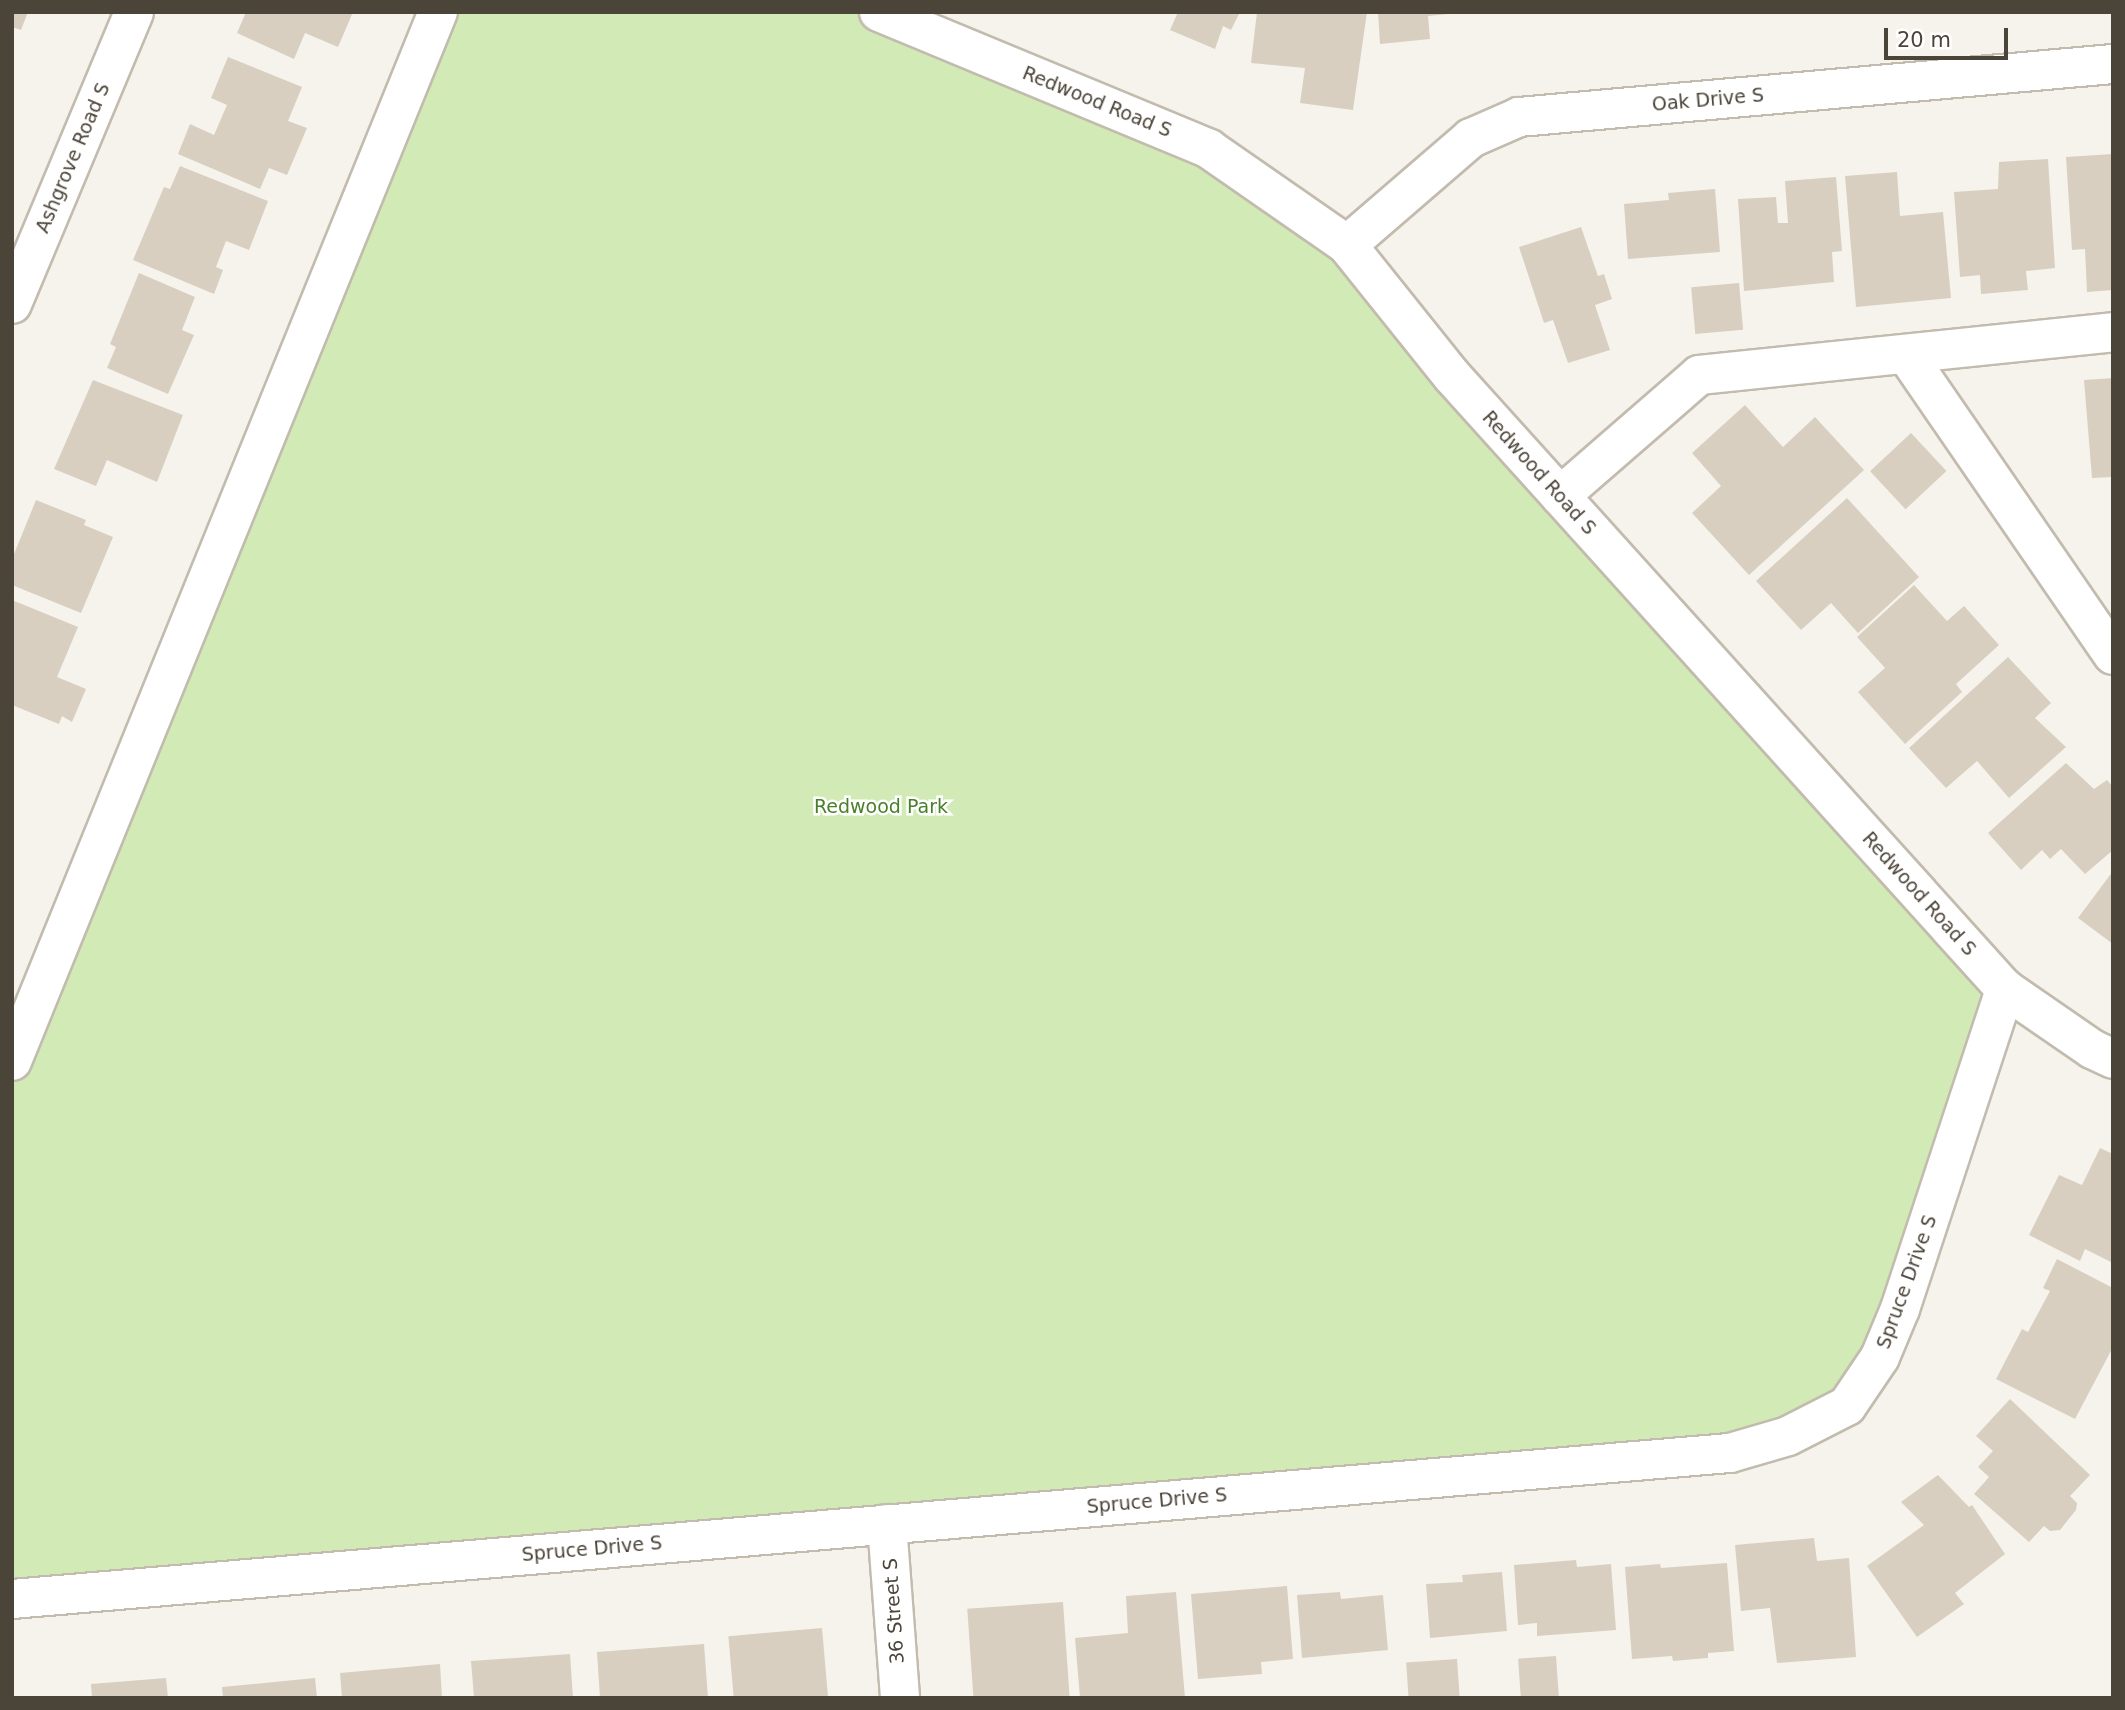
<!DOCTYPE html>
<html>
<head>
<meta charset="utf-8">
<style>
	body { margin:0 }
	#map { position:relative; width:2125px; height:1710px; overflow:hidden; background:#f6f3ec; font-family:"DejaVu Sans",sans-serif }
	div>[style] { position:absolute }
	[style*='--x'] { left:calc(var(--x)*1px); top:calc(var(--y)*1px); width:calc(var(--w)*1px); rotate:calc(var(--a)*1deg) }
	.green>* { inset:0; background:#d2eab5 }
	.building>* { inset:0; background:#d8cfc1; transform-origin:0 0 }
	.roads { filter:drop-shadow(2px 0 #c2bbae) drop-shadow(-2px 0 #c2bbae) drop-shadow(0 2px #c2bbae) drop-shadow(0 -2px #c2bbae) }
	.minor>* { height:38px; margin:-19px; padding:0 19px; transform-origin:19px; border-radius:19px; background:#fff }
	span { translate:-50% -50%; white-space:nowrap; text-align:center; line-height:1.15; -webkit-text-stroke:5px #fff; paint-order:stroke }
	.street-label { font-size:19px; color:#4b4439 }
	.park-label { font-size:19px; color:#4a7f2a }
	.frame { position:absolute; inset:0; border:14px solid #4b4439; pointer-events:none }
	.scale { position:absolute; left:1884px; top:28px; width:124px; height:32px; box-sizing:border-box; border:4px solid #4b4439; border-top:0; padding-left:9px; font-size:21px; line-height:24px; white-space:nowrap; color:#4b4439; -webkit-text-stroke:5px #fff; paint-order:stroke }
</style>
</head>
<body>
<div id="map">
	<div class="green">
		<i style="clip-path:polygon(445px 12px,879px 12px,1209px 149px,1347px 245px,2005px 989px,1880px 1357px,1788px 1436px,12px 1599px,12px 1031px)"></i>
	</div>
	<div class="building">
		<i style="clip-path:polygon(12px 12px,28px 12px,21px 30px,12px 27px)"></i>
		<i style="clip-path:polygon(246px 12px,353px 12px,338px 47px,305px 33px,294px 59px,237px 33px)"></i>
		<i style="clip-path:polygon(1178px 12px,1240px 12px,1231px 30px,1223px 26px,1215px 49px,1170px 30px)"></i>
		<i style="clip-path:polygon(1257px 12px,1367px 12px,1353px 110px,1300px 103px,1305px 68px,1251px 63px)"></i>
		<i style="clip-path:polygon(1378px 12px,1449px 12px,1449px 14px,1428px 16px,1430px 39px,1380px 44px)"></i>
		<i style="clip-path:polygon(228px 57px,302px 87px,288px 121px,307px 128px,287px 175px,269px 168px,260px 189px,178px 154px,190px 124px,214px 135px,227px 105px,211px 98px)"></i>
		<i style="clip-path:polygon(2113px 154px,2113px 290px,2087px 292px,2085px 249px,2072px 250px,2066px 157px)"></i>
		<i style="clip-path:polygon(2048px 159px,2055px 268px,2026px 271px,2028px 290px,1981px 294px,1980px 275px,1960px 277px,1954px 192px,1998px 189px,1999px 162px)"></i>
		<i style="clip-path:polygon(180px 166px,268px 201px,249px 250px,226px 241px,216px 267px,223px 270px,214px 294px,133px 260px,164px 187px,170px 189px)"></i>
		<i style="clip-path:polygon(1897px 172px,1900px 216px,1943px 212px,1951px 298px,1856px 307px,1845px 176px)"></i>
		<i style="clip-path:polygon(1836px 177px,1842px 251px,1832px 252px,1834px 282px,1744px 291px,1738px 199px,1776px 197px,1778px 223px,1788px 223px,1785px 181px)"></i>
		<i style="clip-path:polygon(1715px 189px,1720px 252px,1628px 259px,1624px 204px,1669px 200px,1668px 193px)"></i>
		<i style="clip-path:polygon(1581px 227px,1598px 276px,1604px 274px,1612px 299px,1595px 305px,1610px 350px,1568px 363px,1553px 320px,1544px 323px,1519px 247px)"></i>
		<i style="clip-path:polygon(139px 273px,195px 297px,182px 330px,194px 335px,168px 394px,107px 368px,116px 347px,110px 344px)"></i>
		<i style="left:1739px;top:283px;width:47px;height:48px;rotate:85deg"></i>
		<i style="clip-path:polygon(2113px 378px,2113px 477px,2092px 478px,2084px 380px)"></i>
		<i style="clip-path:polygon(93px 380px,183px 415px,157px 482px,107px 460px,96px 486px,54px 469px)"></i>
		<i style="clip-path:polygon(1745px 405px,1783px 447px,1815px 417px,1864px 470px,1749px 575px,1692px 513px,1721px 486px,1692px 453px)"></i>
		<i style="left:1911px;top:433px;width:52px;height:56px;rotate:47deg"></i>
		<i style="clip-path:polygon(1847px 498px,1919px 577px,1858px 633px,1831px 603px,1801px 630px,1756px 581px)"></i>
		<i style="clip-path:polygon(36px 500px,86px 520px,84px 525px,113px 537px,81px 613px,12px 585px,12px 559px)"></i>
		<i style="clip-path:polygon(1914px 585px,1947px 621px,1964px 606px,1999px 645px,1956px 684px,1962px 692px,1905px 744px,1858px 692px,1885px 668px,1857px 637px)"></i>
		<i style="clip-path:polygon(12px 600px,78px 627px,57px 677px,86px 689px,72px 722px,62px 716px,59px 724px,12px 705px)"></i>
		<i style="clip-path:polygon(2008px 657px,2051px 703px,2035px 718px,2066px 747px,2009px 798px,1977px 761px,1946px 788px,1909px 748px)"></i>
		<i style="clip-path:polygon(2066px 763px,2094px 789px,2107px 780px,2113px 787px,2113px 850px,2085px 874px,2061px 849px,2050px 859px,2042px 850px,2021px 870px,1988px 833px)"></i>
		<i style="clip-path:polygon(2113px 871px,2113px 944px,2078px 918px)"></i>
		<i style="clip-path:polygon(2100px 1148px,2113px 1154px,2113px 1263px,2085px 1249px,2080px 1261px,2029px 1235px,2059px 1175px,2082px 1185px)"></i>
		<i style="clip-path:polygon(2057px 1259px,2113px 1288px,2113px 1347px,2075px 1419px,1996px 1379px,2022px 1329px,2028px 1332px,2050px 1291px,2043px 1288px)"></i>
		<i style="clip-path:polygon(2010px 1399px,2090px 1475px,2070px 1496px,2077px 1503px,2076px 1510px,2060px 1530px,2050px 1531px,2044px 1526px,2029px 1542px,1974px 1494px,1989px 1477px,1978px 1467px,1993px 1451px,1976px 1436px)"></i>
		<i style="clip-path:polygon(1938px 1475px,1969px 1507px,1972px 1505px,2005px 1554px,1955px 1593px,1964px 1604px,1917px 1637px,1867px 1566px,1924px 1525px,1901px 1502px)"></i>
		<i style="clip-path:polygon(1814px 1538px,1817px 1561px,1849px 1558px,1856px 1657px,1777px 1663px,1770px 1608px,1741px 1611px,1735px 1545px)"></i>
		<i style="clip-path:polygon(1576px 1560px,1577px 1567px,1611px 1564px,1616px 1630px,1537px 1636px,1537px 1623px,1518px 1625px,1514px 1565px)"></i>
		<i style="clip-path:polygon(1727px 1563px,1734px 1651px,1708px 1653px,1708px 1658px,1673px 1661px,1672px 1656px,1632px 1659px,1625px 1567px,1660px 1564px,1661px 1568px)"></i>
		<i style="clip-path:polygon(1502px 1572px,1507px 1631px,1430px 1638px,1426px 1584px,1463px 1582px,1462px 1575px)"></i>
		<i style="clip-path:polygon(1287px 1586px,1293px 1659px,1261px 1662px,1262px 1674px,1198px 1679px,1191px 1594px)"></i>
		<i style="clip-path:polygon(1176px 1592px,1185px 1698px,1080px 1698px,1075px 1638px,1128px 1633px,1126px 1596px)"></i>
		<i style="clip-path:polygon(1340px 1592px,1341px 1599px,1383px 1595px,1388px 1650px,1302px 1658px,1297px 1595px)"></i>
		<i style="left:1063px;top:1602px;width:96px;height:96px;rotate:86deg"></i>
		<i style="left:822px;top:1628px;width:70px;height:94px;rotate:85deg"></i>
		<i style="clip-path:polygon(704px 1644px,708px 1698px,600px 1698px,597px 1652px)"></i>
		<i style="clip-path:polygon(570px 1654px,573px 1698px,474px 1698px,471px 1661px)"></i>
		<i style="left:1556px;top:1656px;width:42px;height:38px;rotate:86deg"></i>
		<i style="left:1457px;top:1659px;width:39px;height:51px;rotate:86deg"></i>
		<i style="clip-path:polygon(440px 1664px,442px 1698px,342px 1698px,340px 1673px)"></i>
		<i style="clip-path:polygon(166px 1678px,168px 1698px,92px 1698px,91px 1684px)"></i>
		<i style="clip-path:polygon(315px 1678px,317px 1698px,223px 1698px,222px 1687px)"></i>
	</div>
	<div class="roads">
		<div class="minor">
			<i style="--x:879;--y:12;--w:357;--a:22.5"></i>
			<i style="--x:1209;--y:149;--w:168;--a:34.8"></i>
			<i style="--x:1347;--y:245;--w:168;--a:51.3"></i>
			<i style="--x:1452;--y:376;--w:826;--a:47.95"></i>
			<i style="--x:2005;--y:989;--w:106;--a:34.6"></i>
			<i style="--x:2092;--y:1049;--w:23;--a:25"></i>
			<i style="--x:1347;--y:245;--w:164;--a:-40.8"></i>
			<i style="--x:1471;--y:138;--w:52;--a:-23.6"></i>
			<i style="--x:1519;--y:117;--w:596;--a:-5.1"></i>
			<i style="--x:12;--y:304;--w:316;--a:-67.3"></i>
			<i style="--x:1906;--y:354;--w:365;--a:55.5"></i>
			<i style="--x:1560;--y:496;--w:184;--a:-41"></i>
			<i style="--x:1699;--y:375;--w:416;--a:-5.9"></i>
			<i style="--x:12;--y:1061;--w:1132;--a:-67.9"></i>
			<i style="--x:887;--y:1524;--w:174;--a:85.7"></i>
			<i style="--x:12;--y:1599;--w:1724;--a:-4.86"></i>
			<i style="--x:1730;--y:1453;--w:60;--a:-16.3"></i>
			<i style="--x:1788;--y:1436;--w:66;--a:-27"></i>
			<i style="--x:1847;--y:1406;--w:59;--a:-56"></i>
			<i style="--x:1880;--y:1357;--w:52;--a:-67.4"></i>
			<i style="--x:1900;--y:1309;--w:337;--a:-71.8"></i>
		</div>
	</div>
	<div class="street-label">
		<span style="left:1708px;top:100px;rotate:-5deg">Oak Drive S</span>
		<span style="left:1097px;top:102px;rotate:22deg">Redwood Road S</span>
		<span style="left:73px;top:158px;rotate:-67deg">Ashgrove Road S</span>
		<span style="left:1539px;top:473px;rotate:48deg">Redwood Road S</span>
		<span style="left:1919px;top:894px;rotate:48deg">Redwood Road S</span>
		<span style="left:1907px;top:1282px;rotate:-70deg">Spruce Drive S</span>
		<span style="left:1157px;top:1501px;rotate:-5deg">Spruce Drive S</span>
		<span style="left:592px;top:1549px;rotate:-5deg">Spruce Drive S</span>
		<span style="left:894px;top:1611px;rotate:-94deg">36 Street S</span>
	</div>
	<div class="park-label">
		<span style="left:881px;top:807px">Redwood Park</span>
	</div>
	<div class="frame"></div>
	<div class="scale">20 m</div>
</div>
</body>
</html>
